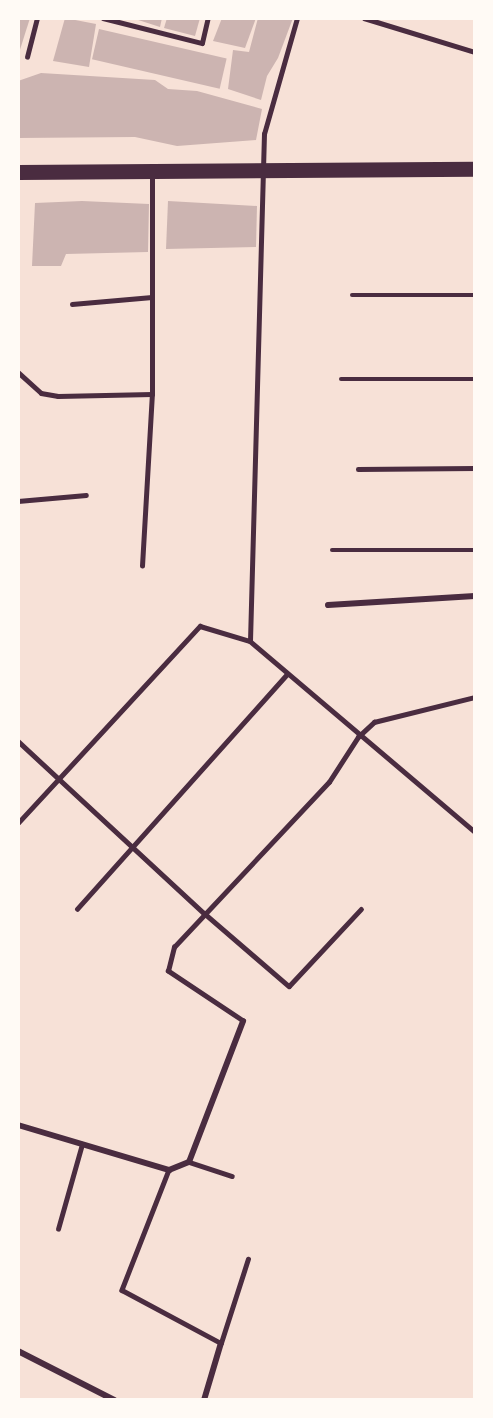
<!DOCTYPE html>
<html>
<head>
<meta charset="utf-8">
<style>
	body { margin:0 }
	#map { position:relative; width:493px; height:1418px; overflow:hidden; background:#f7e1d7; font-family:Quicksand,sans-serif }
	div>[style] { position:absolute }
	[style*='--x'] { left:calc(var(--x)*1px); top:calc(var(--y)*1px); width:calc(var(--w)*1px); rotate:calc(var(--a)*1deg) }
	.building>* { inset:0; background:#ccb4b1; transform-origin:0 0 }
	.service>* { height:4.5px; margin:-2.25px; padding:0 2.25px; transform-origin:2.25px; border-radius:2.25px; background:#4a2c40 }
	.minor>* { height:6px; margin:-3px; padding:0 3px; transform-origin:3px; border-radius:3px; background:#4a2c40 }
	.primary>* { height:15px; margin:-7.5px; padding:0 7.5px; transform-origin:7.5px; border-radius:7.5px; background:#4a2c40 }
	span { translate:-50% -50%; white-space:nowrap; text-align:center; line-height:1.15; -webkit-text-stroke:4.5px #fffaf5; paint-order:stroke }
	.frame { position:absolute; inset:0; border:20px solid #fffaf5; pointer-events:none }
</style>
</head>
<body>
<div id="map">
	<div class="building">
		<i style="clip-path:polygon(18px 18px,30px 18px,18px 56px)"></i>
		<i style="clip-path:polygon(65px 18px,96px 24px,89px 67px,53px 61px)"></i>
		<i style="clip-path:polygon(132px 18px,162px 18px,160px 27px)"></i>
		<i style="clip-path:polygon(167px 18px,200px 18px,195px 36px,164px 28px)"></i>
		<i style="clip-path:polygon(222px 18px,256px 18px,245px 48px,213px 41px)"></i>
		<i style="clip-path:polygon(258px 18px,293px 18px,278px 58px,267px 76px,261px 100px,228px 89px,233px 50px,249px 52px)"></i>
		<i style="left:99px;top:29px;width:131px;height:31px;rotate:13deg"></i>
		<i style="clip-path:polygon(41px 73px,155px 80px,168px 89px,197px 91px,262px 109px,256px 140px,177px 146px,135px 137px,18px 138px,18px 81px)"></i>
		<i style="clip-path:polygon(82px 201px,149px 204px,148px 252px,66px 254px,61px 266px,32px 266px,35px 203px)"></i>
		<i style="clip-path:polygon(168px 201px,257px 206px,256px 247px,166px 249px)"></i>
	</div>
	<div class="service">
		<i style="--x:103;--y:18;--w:102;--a:14.2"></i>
		<i style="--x:202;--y:43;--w:26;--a:-77"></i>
		<i style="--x:364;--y:18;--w:116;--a:17"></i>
		<i style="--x:27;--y:57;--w:40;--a:-75.6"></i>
		<i style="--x:352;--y:295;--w:123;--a:0"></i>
		<i style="--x:72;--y:304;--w:80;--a:-5"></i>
		<i style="--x:18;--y:372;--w:31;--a:42"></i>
		<i style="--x:41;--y:393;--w:17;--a:10"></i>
		<i style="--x:58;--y:396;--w:94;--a:-1.2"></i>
		<i style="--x:341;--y:379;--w:134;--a:0"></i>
		<i style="--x:358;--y:469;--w:117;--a:-0.5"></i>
		<i style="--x:18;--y:501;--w:68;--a:-5"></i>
		<i style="--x:332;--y:550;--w:143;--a:0"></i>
		<i style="--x:142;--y:566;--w:172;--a:-86.7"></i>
		<i style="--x:152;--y:394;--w:219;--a:-90"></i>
		<i style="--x:250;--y:641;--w:507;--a:-88.42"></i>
		<i style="--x:264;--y:134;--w:121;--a:-74.1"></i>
		<i style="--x:18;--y:741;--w:253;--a:42.8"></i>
		<i style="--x:204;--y:913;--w:112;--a:40.7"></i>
		<i style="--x:289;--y:986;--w:105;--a:-46.9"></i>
		<i style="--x:18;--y:823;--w:268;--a:-47.3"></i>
		<i style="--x:200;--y:626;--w:52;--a:16.7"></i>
		<i style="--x:250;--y:641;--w:295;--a:40.3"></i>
		<i style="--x:77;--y:909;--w:315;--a:-48.2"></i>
		<i style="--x:243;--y:1021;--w:90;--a:-146.3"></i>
		<i style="--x:168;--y:971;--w:25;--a:-76"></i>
		<i style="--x:174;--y:947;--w:226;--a:-46.8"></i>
		<i style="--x:329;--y:782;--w:54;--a:-57.2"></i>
		<i style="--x:358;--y:737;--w:22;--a:-43"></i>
		<i style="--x:374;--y:722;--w:104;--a:-13.9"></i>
		<i style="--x:189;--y:1162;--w:45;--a:18"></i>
		<i style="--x:169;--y:1170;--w:129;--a:111.4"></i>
		<i style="--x:122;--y:1290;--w:112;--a:28.2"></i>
		<i style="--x:221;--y:1343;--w:88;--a:-72.2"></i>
		<i style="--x:58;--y:1229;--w:88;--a:-74.2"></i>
	</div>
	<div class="minor">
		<i style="--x:328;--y:605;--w:147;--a:-3.5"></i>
		<i style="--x:18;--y:1125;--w:158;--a:16.6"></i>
		<i style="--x:169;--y:1170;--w:22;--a:-22"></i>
		<i style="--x:189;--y:1162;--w:151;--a:-69"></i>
		<i style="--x:18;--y:1351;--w:108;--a:27"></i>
		<i style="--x:204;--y:1400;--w:59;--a:-73.4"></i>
	</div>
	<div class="primary">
		<i style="--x:18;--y:172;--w:457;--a:-0.4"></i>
	</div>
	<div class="frame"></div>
</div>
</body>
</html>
